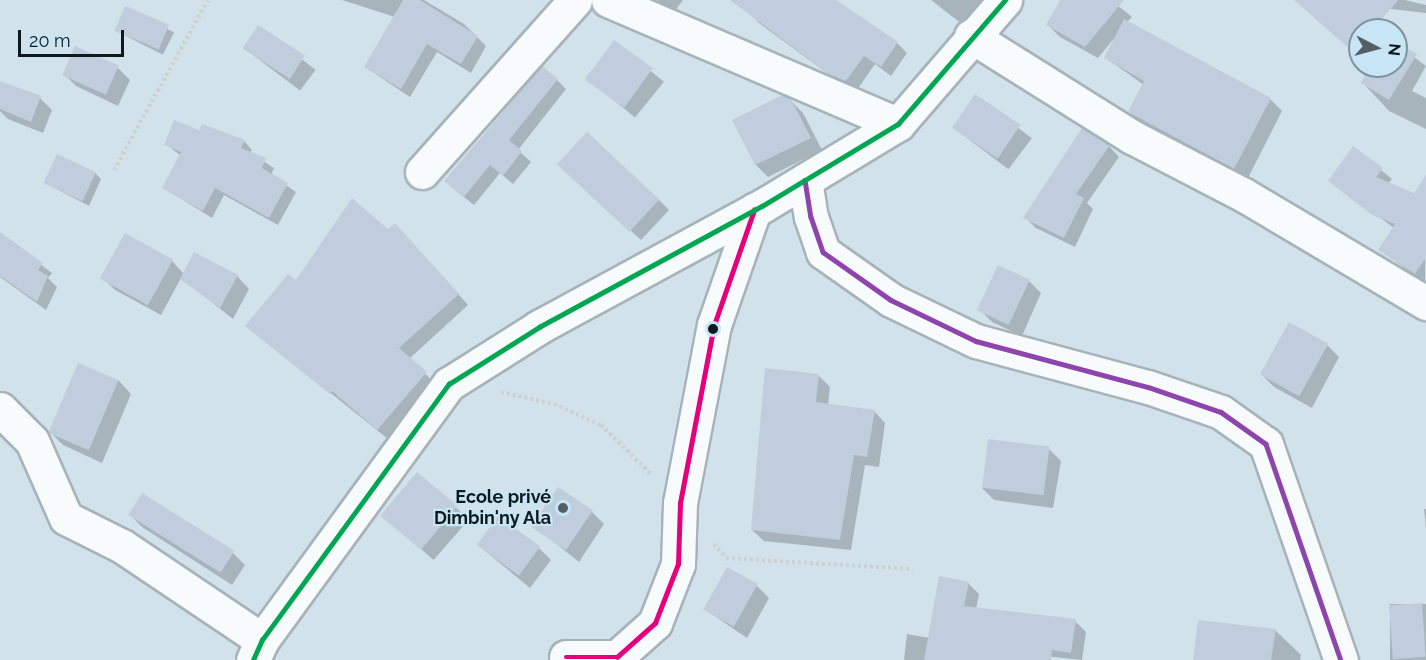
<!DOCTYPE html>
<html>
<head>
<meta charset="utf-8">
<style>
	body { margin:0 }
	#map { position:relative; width:1426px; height:660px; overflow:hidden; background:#d2e2ea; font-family:Raleway,sans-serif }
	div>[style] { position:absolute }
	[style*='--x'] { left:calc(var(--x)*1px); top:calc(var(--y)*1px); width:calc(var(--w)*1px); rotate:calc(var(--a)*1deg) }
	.shadow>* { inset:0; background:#0003; transform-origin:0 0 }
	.building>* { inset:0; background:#bfcddc; transform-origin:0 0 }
	.path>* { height:4px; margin-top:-2px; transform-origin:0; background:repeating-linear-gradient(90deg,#ccd1d3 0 3px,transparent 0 6px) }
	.roads { filter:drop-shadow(2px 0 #a7b3ba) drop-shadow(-2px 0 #a7b3ba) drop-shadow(0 2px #a7b3ba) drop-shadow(0 -2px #a7b3ba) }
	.minor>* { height:33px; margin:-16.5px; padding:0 16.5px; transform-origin:16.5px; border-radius:16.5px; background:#f8fbfc }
	.bus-1>* { height:4.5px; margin:-2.25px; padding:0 2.25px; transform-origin:2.25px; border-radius:2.25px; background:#8e44ad }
	.bus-2>* { height:4.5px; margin:-2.25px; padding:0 2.25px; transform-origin:2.25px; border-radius:2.25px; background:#e5007d }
	.bus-3>* { height:4.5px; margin:-2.25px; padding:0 2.25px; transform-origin:2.25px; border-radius:2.25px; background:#00a651 }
	.dots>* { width:16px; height:16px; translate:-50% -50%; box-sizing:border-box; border:3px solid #c7e5f4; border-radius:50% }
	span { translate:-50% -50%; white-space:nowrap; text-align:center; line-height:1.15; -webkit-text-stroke:4.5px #c7e5f4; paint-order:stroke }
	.poi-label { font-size:18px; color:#0e191e; font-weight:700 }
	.right { translate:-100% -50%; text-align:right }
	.north { position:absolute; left:1348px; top:18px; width:60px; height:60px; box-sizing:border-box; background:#c7e5f4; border:2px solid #7d939e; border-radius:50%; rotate:96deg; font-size:16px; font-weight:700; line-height:24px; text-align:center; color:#0e191e }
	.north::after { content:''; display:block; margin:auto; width:21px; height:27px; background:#535f65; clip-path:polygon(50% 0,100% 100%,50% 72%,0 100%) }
	.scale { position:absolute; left:18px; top:30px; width:106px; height:27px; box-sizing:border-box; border:3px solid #0e191e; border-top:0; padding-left:8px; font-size:18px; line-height:21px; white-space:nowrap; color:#0e191e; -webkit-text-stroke:4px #c7e5f4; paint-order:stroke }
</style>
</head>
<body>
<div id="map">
	<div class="shadow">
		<i style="clip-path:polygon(342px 0,424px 0,464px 24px,486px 46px,471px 73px,437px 52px,410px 97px,365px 67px,395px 17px)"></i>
		<i style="clip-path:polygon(657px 0,683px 0,674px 12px)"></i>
		<i style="clip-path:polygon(747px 0,818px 0,897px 43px,907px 53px,891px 76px,875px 64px,857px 90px,842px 84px,759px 23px,750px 13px)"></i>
		<i style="clip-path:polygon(931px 0,982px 0,962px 24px)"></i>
		<i style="clip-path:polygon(1062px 0,1111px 0,1132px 17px,1127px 22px,1270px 99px,1282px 111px,1247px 180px,1142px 124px,1130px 112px,1144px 85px,1106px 58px,1116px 36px,1098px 58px,1060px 37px,1048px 25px)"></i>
		<i style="clip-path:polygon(1296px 0,1405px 0,1426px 5px,1426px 13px,1330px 2px,1375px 30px,1360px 30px,1360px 57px)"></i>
		<i style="left:126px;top:8px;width:54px;height:25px;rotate:27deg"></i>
		<i style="left:259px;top:27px;width:71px;height:26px;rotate:37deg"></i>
		<i style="left:615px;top:42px;width:63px;height:46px;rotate:39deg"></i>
		<i style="clip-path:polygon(1396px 43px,1426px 66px,1412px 91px,1426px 98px,1426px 129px,1389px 111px,1363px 83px,1370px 66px,1396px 66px)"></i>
		<i style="clip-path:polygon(118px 68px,130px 80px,118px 106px,76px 86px,64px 74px)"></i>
		<i style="clip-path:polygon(557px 80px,566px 89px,518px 150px,531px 162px,513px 184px,500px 173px,474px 205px,455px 190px)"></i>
		<i style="clip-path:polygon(0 96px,40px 98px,52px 110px,43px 133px,8px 119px,0 111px)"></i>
		<i style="left:976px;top:96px;width:70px;height:39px;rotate:37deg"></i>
		<i style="clip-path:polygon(790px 100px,803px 113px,822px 150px,768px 177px,756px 165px,734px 121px)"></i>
		<i style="clip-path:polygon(200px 132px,244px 141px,252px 150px,250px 153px,274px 168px,271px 175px,296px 192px,278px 225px,224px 195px,212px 218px,164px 188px,181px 156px,166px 144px)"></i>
		<i style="clip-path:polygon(1109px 146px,1119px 157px,1087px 203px,1093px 209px,1075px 247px,1036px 228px,1025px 217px)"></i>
		<i style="clip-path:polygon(1354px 148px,1392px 179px,1388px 184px,1426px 200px,1425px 283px,1380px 250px,1394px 228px,1330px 181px)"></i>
		<i style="clip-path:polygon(95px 173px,101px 179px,89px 206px,45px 183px)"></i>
		<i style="clip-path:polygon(573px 178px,659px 200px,669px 210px,641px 240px)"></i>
		<i style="clip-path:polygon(389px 231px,405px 235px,468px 305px,409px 359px,436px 384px,388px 439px,247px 326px,296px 282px)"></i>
		<i style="clip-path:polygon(0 234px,52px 273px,48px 278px,57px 287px,46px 310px,0 277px)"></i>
		<i style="clip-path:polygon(194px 254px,237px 276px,249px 289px,233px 319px,181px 278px,161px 315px,115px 290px,103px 278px,172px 261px,184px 274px)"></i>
		<i style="clip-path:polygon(1029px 281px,1041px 293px,1022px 336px,992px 322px,980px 310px)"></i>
		<i style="clip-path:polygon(1327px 345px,1339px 357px,1312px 408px,1274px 387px,1262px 375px)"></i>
		<i style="clip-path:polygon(79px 365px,119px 381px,131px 394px,102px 463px,63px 445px,51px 433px)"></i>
		<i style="clip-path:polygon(818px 375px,830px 387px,828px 405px,874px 411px,885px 423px,879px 467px,865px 465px,851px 550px,764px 541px,752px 530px)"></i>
		<i style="clip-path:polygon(1049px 449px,1061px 461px,1053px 508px,994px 500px,982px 488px)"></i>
		<i style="left:417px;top:474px;width:69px;height:54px;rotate:41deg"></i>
		<i style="clip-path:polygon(143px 495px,233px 553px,245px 565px,232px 585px,142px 527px,130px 515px)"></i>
		<i style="clip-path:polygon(1424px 509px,1426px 509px,1426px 528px)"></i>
		<i style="clip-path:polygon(592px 512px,604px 524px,579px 562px,534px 526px)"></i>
		<i style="clip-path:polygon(478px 545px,539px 548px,551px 560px,530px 588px)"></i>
		<i style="clip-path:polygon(968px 583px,979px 594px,976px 609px,1075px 621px,1086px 632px,1082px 660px,970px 648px,968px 660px,904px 660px,907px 634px,930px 638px)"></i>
		<i style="clip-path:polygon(757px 586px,769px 598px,747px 638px,706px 610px)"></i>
		<i style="left:1426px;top:604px;width:56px;height:36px;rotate:90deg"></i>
		<i style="clip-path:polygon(1275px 630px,1301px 655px,1300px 660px,1195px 660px)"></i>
	</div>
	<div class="building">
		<i style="clip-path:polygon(403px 0,420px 0,478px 36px,461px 64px,427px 44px,401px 89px,364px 67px)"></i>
		<i style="clip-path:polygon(730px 0,836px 0,898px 42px,881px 67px,864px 56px,846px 81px,830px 75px)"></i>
		<i style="clip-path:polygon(1060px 0,1124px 0,1085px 47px,1046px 25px)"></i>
		<i style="clip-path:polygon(1294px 0,1398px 0,1374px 28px,1377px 30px,1360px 30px,1360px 58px)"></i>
		<i style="left:125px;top:6px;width:48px;height:27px;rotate:23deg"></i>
		<i style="clip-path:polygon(1124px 19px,1271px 98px,1234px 169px,1128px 112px,1144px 81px,1104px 58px)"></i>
		<i style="left:258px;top:25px;width:56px;height:28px;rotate:33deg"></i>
		<i style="left:614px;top:40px;width:48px;height:49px;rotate:36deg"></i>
		<i style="clip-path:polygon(1396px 42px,1417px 54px,1389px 100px,1361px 83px,1370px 66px,1396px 66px)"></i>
		<i style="left:75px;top:46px;width:48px;height:32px;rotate:24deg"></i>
		<i style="clip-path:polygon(542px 66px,558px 79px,509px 140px,522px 151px,503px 176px,490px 165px,464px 197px,444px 181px)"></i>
		<i style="clip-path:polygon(0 81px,41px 96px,31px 122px,0 109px)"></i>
		<i style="left:975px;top:94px;width:55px;height:41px;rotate:34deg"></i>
		<i style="clip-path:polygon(783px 95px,791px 99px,811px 138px,755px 165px,732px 120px)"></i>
		<i style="clip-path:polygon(174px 120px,199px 130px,202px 124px,245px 140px,241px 148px,266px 158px,262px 168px,288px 183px,269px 218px,215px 188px,203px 211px,162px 188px,181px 152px,164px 145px)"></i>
		<i style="clip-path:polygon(1082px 128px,1110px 145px,1076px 194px,1084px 198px,1064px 238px,1023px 218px)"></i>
		<i style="left:587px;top:132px;width:99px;height:44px;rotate:43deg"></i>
		<i style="clip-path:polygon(1353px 146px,1383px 168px,1376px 177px,1414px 193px,1426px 175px,1426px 257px,1415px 274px,1378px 250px,1395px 224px,1372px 215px,1328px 181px)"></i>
		<i style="left:57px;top:154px;width:43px;height:32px;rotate:25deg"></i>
		<i style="clip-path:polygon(352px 198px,388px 229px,395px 223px,459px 294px,399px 348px,427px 372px,377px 430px,332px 391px,330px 394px,245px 326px,288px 274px,296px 280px)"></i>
		<i style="clip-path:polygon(0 232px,43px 263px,38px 270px,48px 276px,37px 302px,0 276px)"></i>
		<i style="left:125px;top:233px;width:55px;height:52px;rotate:29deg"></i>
		<i style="clip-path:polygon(194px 252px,238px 275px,220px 308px,180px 279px)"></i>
		<i style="left:998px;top:265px;width:35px;height:50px;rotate:25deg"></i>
		<i style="left:1289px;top:322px;width:45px;height:60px;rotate:29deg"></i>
		<i style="left:78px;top:363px;width:44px;height:76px;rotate:23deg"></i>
		<i style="clip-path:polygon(765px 368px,819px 374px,816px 402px,875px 410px,867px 457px,854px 455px,840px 540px,751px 530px)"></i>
		<i style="left:988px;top:439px;width:62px;height:49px;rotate:7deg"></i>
		<i style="left:417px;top:472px;width:53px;height:57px;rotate:40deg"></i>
		<i style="left:558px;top:487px;width:42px;height:48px;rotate:34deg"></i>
		<i style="left:142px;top:493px;width:109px;height:26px;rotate:32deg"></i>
		<i style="left:498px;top:516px;width:52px;height:36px;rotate:36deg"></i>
		<i style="left:727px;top:567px;width:35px;height:49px;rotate:29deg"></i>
		<i style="clip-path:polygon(939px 576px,969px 582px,964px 606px,1076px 619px,1071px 653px,1052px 650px,1051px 660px,924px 660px)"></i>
		<i style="left:1422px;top:603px;width:54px;height:33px;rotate:86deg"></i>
		<i style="clip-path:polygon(1198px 620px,1276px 629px,1271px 660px,1193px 660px)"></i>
	</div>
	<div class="path">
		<i style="--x:114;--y:170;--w:194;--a:-61.1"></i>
		<i style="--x:501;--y:392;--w:54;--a:12.8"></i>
		<i style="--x:554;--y:404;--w:51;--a:24.1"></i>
		<i style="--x:601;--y:425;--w:70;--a:44.4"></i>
		<i style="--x:714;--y:544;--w:18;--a:49"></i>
		<i style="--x:726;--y:558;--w:187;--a:3.4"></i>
	</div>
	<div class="roads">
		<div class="minor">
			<i style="--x:608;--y:0;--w:315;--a:23.2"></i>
			<i style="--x:971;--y:36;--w:190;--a:32.1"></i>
			<i style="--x:1132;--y:137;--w:126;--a:27.4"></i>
			<i style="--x:1244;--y:195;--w:212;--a:30.7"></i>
			<i style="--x:422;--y:172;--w:230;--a:-48.3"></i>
			<i style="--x:805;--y:180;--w:37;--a:81"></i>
			<i style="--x:811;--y:217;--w:37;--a:71"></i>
			<i style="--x:823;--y:252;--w:83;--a:35.2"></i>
			<i style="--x:891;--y:300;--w:94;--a:25.8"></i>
			<i style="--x:976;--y:341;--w:178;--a:15"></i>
			<i style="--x:1148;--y:387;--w:77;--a:18.9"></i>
			<i style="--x:1221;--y:412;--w:55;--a:35.4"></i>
			<i style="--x:1266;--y:444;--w:229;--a:70.9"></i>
			<i style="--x:0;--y:409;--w:45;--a:45"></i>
			<i style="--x:32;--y:441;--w:84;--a:66.2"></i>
			<i style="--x:66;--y:518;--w:63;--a:26.6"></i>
			<i style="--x:122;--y:546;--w:169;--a:33.9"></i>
			<i style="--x:566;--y:657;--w:51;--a:0"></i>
			<i style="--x:617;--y:657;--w:51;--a:-41.8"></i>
			<i style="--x:655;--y:623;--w:63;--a:-68.7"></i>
			<i style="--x:678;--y:564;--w:61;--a:-88.1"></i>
			<i style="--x:680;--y:503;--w:181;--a:-79.2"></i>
			<i style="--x:714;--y:325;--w:122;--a:-70.8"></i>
			<i style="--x:253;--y:660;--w:22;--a:-66"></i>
			<i style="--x:262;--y:640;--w:317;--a:-53.9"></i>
			<i style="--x:449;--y:384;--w:107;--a:-32.3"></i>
			<i style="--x:539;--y:327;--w:254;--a:-28.5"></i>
			<i style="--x:762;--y:206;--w:159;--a:-31.1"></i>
			<i style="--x:898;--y:124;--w:164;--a:-49.2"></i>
		</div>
	</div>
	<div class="bus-1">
		<i style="--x:805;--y:180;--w:37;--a:81"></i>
		<i style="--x:811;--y:217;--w:37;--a:71"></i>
		<i style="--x:823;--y:252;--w:83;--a:35.2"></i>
		<i style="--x:891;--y:300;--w:94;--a:25.8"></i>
		<i style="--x:976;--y:341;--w:178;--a:15"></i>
		<i style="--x:1148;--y:387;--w:77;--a:18.9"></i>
		<i style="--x:1221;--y:412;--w:55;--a:35.4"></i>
		<i style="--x:1266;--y:444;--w:229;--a:70.9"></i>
	</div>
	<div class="bus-2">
		<i style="--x:566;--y:657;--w:51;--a:0"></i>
		<i style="--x:617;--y:657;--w:51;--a:-41.8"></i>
		<i style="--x:655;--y:623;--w:63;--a:-68.7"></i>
		<i style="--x:678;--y:564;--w:61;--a:-88.1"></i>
		<i style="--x:680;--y:503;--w:181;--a:-79.2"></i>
		<i style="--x:714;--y:325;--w:122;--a:-70.8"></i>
	</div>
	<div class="bus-3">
		<i style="--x:253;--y:660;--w:22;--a:-66"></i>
		<i style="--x:262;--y:640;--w:317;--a:-53.9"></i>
		<i style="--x:449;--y:384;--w:107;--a:-32.3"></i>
		<i style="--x:539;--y:327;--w:254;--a:-28.5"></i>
		<i style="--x:762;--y:206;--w:159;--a:-31.1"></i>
		<i style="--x:898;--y:124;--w:164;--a:-49.2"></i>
	</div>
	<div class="dots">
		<i style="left:713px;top:329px;background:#0e191e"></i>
		<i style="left:563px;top:508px;background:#535f65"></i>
	</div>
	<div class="poi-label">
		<span class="right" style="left:551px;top:508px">Ecole privé<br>Dimbin'ny Ala</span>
	</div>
	<div class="north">N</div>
	<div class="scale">20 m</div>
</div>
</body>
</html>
